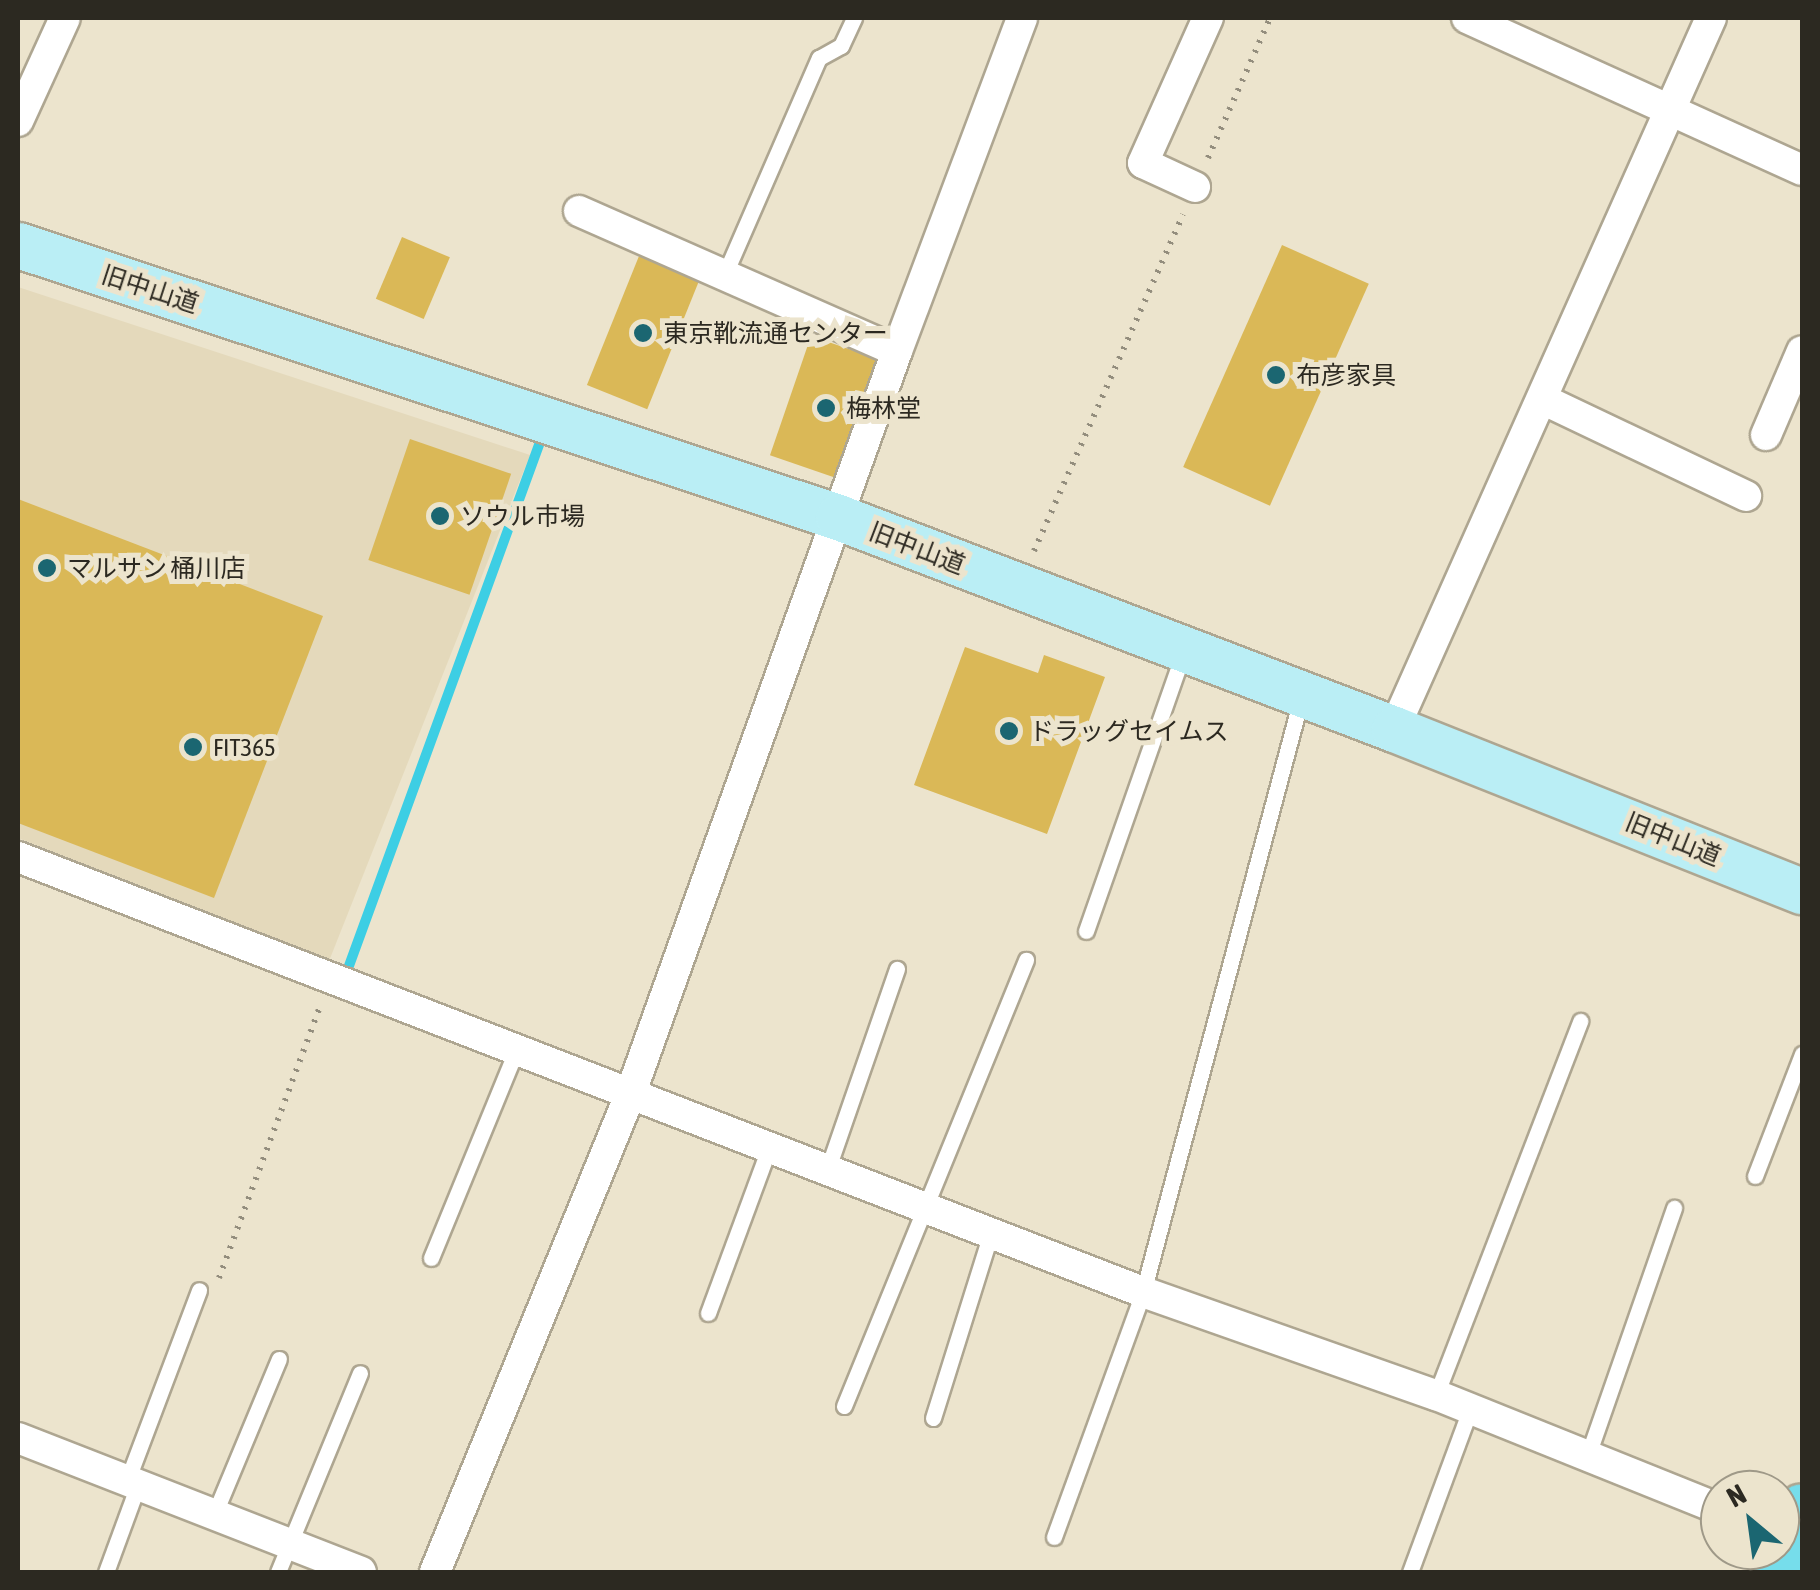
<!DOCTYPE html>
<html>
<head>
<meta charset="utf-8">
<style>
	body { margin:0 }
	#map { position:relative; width:1820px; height:1590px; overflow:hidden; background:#ece4cd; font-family:"Asap Condensed","Noto Sans JP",sans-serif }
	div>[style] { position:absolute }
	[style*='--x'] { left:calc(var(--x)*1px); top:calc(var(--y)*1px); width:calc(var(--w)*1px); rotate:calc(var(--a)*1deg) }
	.built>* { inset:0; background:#e4d9bb }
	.stream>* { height:10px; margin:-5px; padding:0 5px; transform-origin:5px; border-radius:5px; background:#3dcee4 }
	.building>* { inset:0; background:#dab857; transform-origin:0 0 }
	.path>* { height:6px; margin-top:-3px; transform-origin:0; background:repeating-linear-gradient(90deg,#938d7d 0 2.5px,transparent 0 10.5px) }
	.roads { filter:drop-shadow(2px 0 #aea691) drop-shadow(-2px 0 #aea691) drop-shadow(0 2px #aea691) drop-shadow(0 -2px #aea691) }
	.lane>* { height:15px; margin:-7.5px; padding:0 7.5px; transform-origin:7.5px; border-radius:7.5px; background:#fff }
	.street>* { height:30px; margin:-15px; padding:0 15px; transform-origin:15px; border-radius:15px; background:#fff }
	.secondary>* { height:45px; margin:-22.5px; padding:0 22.5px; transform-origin:22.5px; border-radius:22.5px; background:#baeef5 }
	.primary>* { height:50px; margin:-25px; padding:0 25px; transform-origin:25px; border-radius:25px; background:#76ddeb }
	.dots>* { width:28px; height:28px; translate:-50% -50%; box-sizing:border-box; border:5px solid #ece4cd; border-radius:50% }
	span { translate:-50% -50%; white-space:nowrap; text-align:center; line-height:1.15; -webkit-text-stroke:10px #ece4cd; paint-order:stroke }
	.street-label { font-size:25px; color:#2c2921 }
	.poi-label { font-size:25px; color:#2c2921 }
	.left { translate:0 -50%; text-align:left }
	.frame { position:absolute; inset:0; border:20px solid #2c2921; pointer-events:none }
	.north { position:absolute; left:1700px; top:1470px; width:100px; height:100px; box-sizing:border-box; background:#ece4cd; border:2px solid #9f9988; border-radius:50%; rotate:331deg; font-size:28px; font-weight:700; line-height:40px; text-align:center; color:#2c2921 }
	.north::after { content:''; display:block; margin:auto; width:35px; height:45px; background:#1b6671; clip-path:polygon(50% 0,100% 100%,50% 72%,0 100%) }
</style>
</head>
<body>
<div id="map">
	<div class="built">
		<i style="clip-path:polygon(18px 287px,530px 455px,329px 961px,18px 838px)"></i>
	</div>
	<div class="stream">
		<i style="--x:346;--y:974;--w:575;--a:-69.96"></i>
	</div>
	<div class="building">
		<i style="left:402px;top:237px;width:52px;height:67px;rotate:23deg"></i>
		<i style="left:1282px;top:245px;width:95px;height:243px;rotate:24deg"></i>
		<i style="left:639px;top:256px;width:65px;height:139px;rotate:22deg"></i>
		<i style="left:811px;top:336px;width:76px;height:126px;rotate:19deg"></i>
		<i style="left:410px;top:439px;width:107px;height:128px;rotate:19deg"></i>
		<i style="clip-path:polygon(18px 499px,323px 616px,214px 898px,18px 823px)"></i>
		<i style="clip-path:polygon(965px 647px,1038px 673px,1044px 655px,1105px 677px,1047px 834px,914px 785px)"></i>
	</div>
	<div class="path">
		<i style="--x:1208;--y:158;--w:153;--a:-66.1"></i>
		<i style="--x:1034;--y:551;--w:368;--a:-66.1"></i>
		<i style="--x:219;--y:1278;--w:293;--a:-69.6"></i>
	</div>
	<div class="roads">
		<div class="lane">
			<i style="--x:724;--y:276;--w:238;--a:-66.5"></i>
			<i style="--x:819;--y:58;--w:25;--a:-29"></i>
			<i style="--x:841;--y:46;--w:31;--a:-65"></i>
			<i style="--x:1086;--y:931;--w:293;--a:-70.7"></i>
			<i style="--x:827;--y:1171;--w:214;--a:-70.9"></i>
			<i style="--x:1755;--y:1176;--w:131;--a:-68.9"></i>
			<i style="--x:431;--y:1258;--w:224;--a:-67.7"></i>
			<i style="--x:708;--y:1313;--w:176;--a:-69.7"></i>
			<i style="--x:1436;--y:1395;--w:401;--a:-68.9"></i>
			<i style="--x:844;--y:1406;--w:482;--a:-67.8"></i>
			<i style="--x:933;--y:1418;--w:194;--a:-72.6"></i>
			<i style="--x:1587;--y:1458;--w:265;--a:-70.8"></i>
			<i style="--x:127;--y:1481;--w:204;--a:-69.3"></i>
			<i style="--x:214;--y:1515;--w:169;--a:-67.4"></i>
			<i style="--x:1054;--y:1537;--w:261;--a:-70"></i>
			<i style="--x:1143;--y:1292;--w:614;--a:-75.08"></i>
			<i style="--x:106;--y:1572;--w:93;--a:-69.8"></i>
			<i style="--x:278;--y:1572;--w:215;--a:-67.6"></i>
			<i style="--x:1410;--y:1572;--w:173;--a:-69.7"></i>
		</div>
		<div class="street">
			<i style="--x:1467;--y:18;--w:368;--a:24.4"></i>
			<i style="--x:18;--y:121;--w:113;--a:-65.5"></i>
			<i style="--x:1195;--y:187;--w:57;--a:-155.2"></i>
			<i style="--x:1143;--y:163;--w:159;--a:-65.9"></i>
			<i style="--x:579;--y:211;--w:347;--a:23.8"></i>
			<i style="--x:1542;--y:399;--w:226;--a:25.4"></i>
			<i style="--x:1766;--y:435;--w:91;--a:-66.8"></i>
			<i style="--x:1394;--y:729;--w:778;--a:-65.97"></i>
			<i style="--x:18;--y:857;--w:1206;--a:21.14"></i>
			<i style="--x:1143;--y:1292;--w:311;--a:19.4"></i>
			<i style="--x:1436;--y:1395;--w:306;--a:21.9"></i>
			<i style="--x:18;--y:1438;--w:368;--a:21.3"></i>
			<i style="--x:435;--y:1572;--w:515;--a:-67.77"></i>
			<i style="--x:630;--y:1095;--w:790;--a:-70.26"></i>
			<i style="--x:897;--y:351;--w:356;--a:-69.4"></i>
		</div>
		<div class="secondary">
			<i style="--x:18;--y:245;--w:864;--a:18.35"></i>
			<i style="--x:838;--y:517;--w:595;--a:20.87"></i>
			<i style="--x:1394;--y:729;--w:439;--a:21.7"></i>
		</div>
		<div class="primary">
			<i style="--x:1778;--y:1572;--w:67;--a:-69.1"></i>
		</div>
	</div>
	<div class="dots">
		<i style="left:643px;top:333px;background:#1b6671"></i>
		<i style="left:1276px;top:375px;background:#1b6671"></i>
		<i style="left:826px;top:408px;background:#1b6671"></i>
		<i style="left:440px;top:516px;background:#1b6671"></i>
		<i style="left:47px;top:568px;background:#1b6671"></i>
		<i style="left:1009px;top:731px;background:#1b6671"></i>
		<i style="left:193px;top:747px;background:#1b6671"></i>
	</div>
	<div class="street-label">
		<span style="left:150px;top:289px;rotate:18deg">旧中山道</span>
		<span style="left:917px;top:548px;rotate:21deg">旧中山道</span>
		<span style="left:1673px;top:839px;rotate:22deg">旧中山道</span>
	</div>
	<div class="poi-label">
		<span class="left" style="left:663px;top:333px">東京靴流通センター</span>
		<span class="left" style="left:1296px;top:375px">布彦家具</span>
		<span class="left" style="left:846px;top:408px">梅林堂</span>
		<span class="left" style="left:460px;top:516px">ソウル市場</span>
		<span class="left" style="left:67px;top:568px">マルサン 桶川店</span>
		<span class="left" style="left:1029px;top:731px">ドラッグセイムス</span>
		<span class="left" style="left:213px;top:747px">FIT365</span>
	</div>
	<div class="frame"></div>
	<div class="north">N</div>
</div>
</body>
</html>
